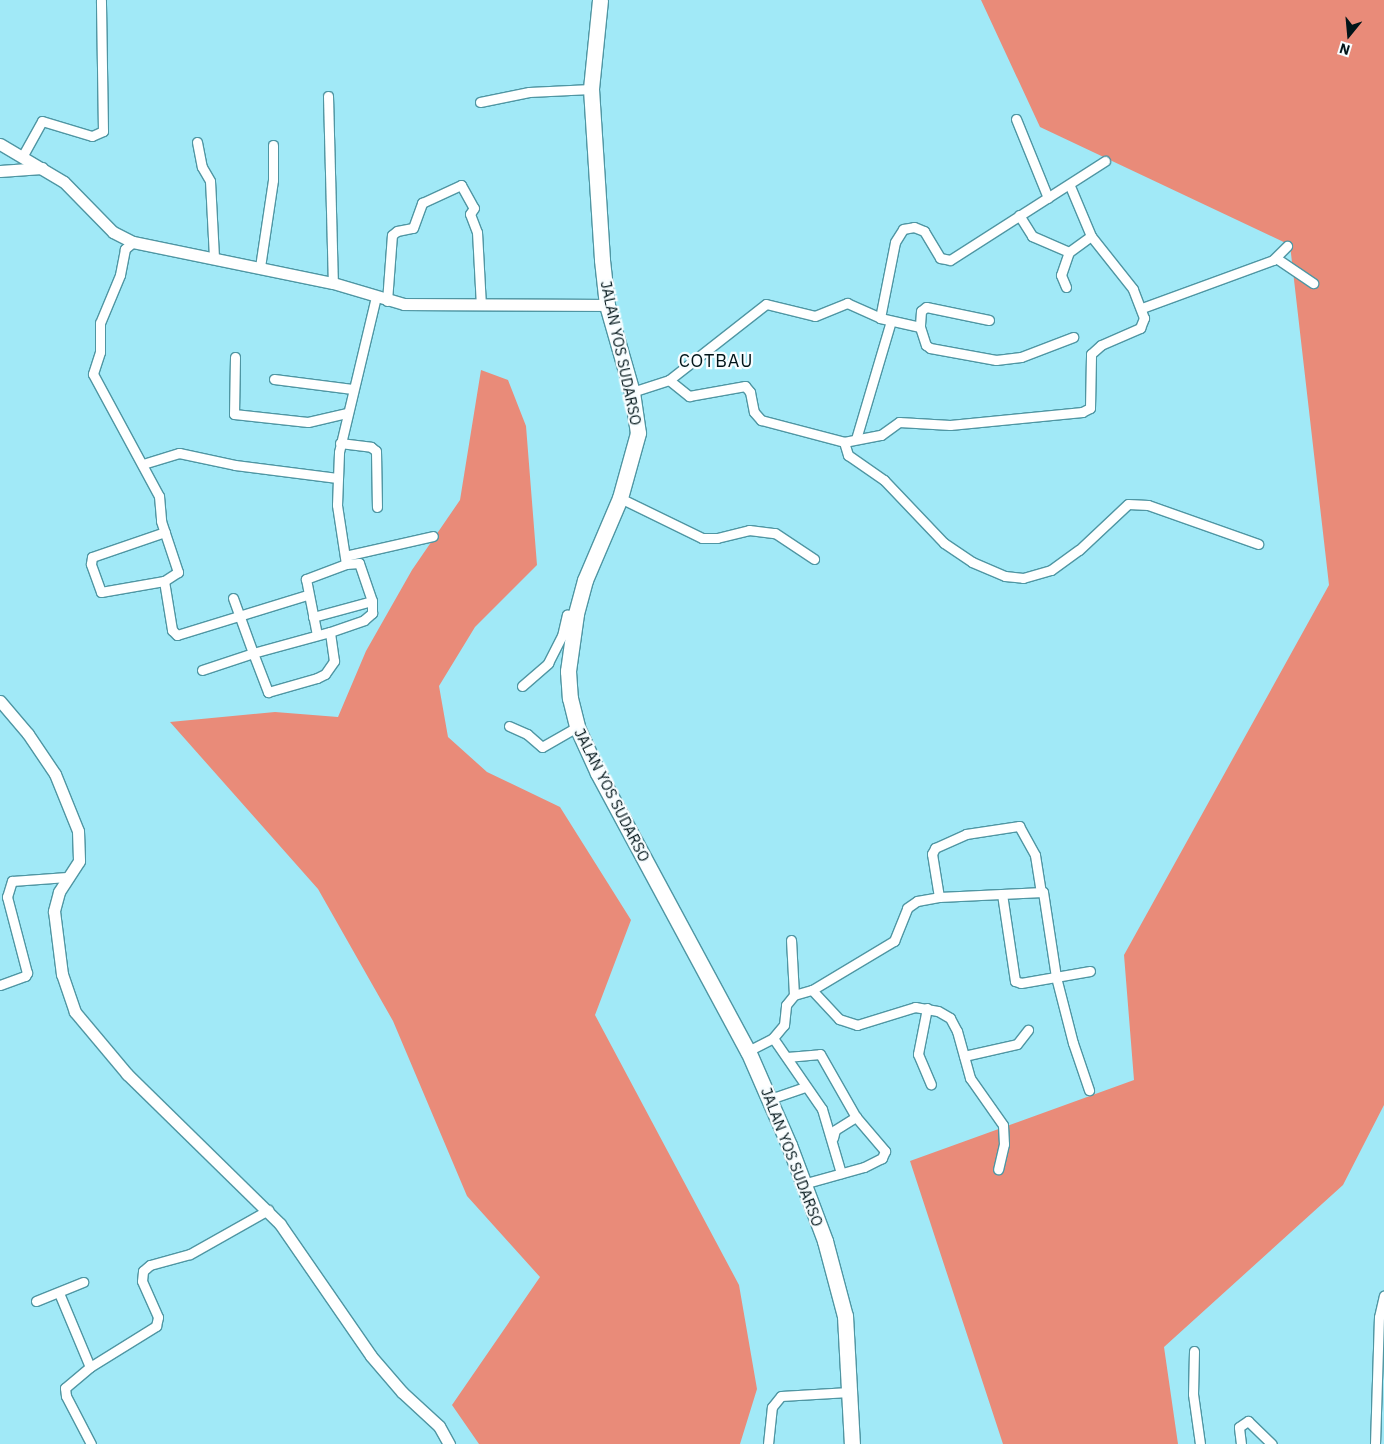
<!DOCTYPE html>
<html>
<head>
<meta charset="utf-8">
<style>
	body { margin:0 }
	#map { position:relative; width:1384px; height:1444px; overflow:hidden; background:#a1e9f7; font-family:"IBM Plex Sans",sans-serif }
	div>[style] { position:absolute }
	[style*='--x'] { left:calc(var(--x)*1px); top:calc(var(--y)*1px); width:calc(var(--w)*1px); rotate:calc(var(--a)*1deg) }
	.forest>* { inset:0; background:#e98b79 }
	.roads { filter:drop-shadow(1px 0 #4f96a3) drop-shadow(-1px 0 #4f96a3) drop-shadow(0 1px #4f96a3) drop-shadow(0 -1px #4f96a3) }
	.street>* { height:9px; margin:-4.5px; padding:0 4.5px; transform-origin:4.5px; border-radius:4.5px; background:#fff }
	.secondary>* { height:11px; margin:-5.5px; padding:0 5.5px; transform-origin:5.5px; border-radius:5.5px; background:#fff }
	.highway>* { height:15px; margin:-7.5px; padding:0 7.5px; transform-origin:7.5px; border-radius:7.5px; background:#fff }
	span { translate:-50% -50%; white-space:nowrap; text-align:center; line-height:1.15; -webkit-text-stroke:4.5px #f7fdff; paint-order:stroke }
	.street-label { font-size:15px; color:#011418 }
	.quarter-label { font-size:18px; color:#011418; letter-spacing:1px }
	.north { position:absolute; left:1324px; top:10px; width:50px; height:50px; -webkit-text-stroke:4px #f7fdff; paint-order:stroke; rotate:197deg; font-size:14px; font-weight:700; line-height:20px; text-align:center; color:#011418 }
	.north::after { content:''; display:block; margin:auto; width:18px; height:22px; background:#011418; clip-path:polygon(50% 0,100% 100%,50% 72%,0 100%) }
</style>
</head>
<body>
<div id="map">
	<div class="forest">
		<i style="clip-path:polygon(981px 0,1384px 0,1384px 1105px,1343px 1185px,1164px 1347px,1178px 1444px,1003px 1444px,910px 1161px,1134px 1080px,1124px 955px,1329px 585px,1290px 245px,1040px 127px)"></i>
		<i style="clip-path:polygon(481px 370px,508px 380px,526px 426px,537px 565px,475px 627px,439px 686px,448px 737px,487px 772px,560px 807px,631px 920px,595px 1015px,739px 1285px,757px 1389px,740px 1444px,479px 1444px,452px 1405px,540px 1277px,467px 1196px,393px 1021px,318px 889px,170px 722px,275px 712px,338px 717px,366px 651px,412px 570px,460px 500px)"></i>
	</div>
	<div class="roads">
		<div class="street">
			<i style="--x:328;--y:96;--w:187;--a:88.5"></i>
			<i style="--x:480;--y:102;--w:50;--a:-11.5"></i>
			<i style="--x:529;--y:92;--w:62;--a:-2.8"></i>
			<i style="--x:1016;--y:119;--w:85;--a:67.9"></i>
			<i style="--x:197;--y:142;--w:25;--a:79"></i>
			<i style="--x:202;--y:167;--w:16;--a:60"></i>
			<i style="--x:210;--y:181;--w:77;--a:87"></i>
			<i style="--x:22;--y:157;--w:41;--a:-60.9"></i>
			<i style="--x:42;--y:121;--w:52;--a:16.7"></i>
			<i style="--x:92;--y:136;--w:12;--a:-24"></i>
			<i style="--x:103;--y:131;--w:131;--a:-90.9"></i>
			<i style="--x:1019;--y:215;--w:25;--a:58"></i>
			<i style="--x:1032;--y:236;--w:40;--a:23.4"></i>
			<i style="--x:133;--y:242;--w:11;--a:139"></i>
			<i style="--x:125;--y:249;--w:26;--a:101"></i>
			<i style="--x:120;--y:275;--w:52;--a:112.6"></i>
			<i style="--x:100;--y:323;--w:29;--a:90"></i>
			<i style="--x:100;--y:352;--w:23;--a:108"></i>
			<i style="--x:93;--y:374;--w:139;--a:61.6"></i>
			<i style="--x:159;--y:496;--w:25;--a:85"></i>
			<i style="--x:161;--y:521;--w:54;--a:71.6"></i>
			<i style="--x:178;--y:572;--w:17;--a:147"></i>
			<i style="--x:164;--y:581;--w:64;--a:170.1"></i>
			<i style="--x:101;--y:592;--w:30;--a:-110"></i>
			<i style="--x:91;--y:564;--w:7;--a:-82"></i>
			<i style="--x:92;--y:557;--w:77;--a:-18.9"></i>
			<i style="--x:1276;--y:258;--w:45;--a:34"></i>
			<i style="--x:260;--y:267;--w:88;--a:-81.5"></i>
			<i style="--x:273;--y:180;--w:35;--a:-90"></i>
			<i style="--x:1066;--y:287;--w:13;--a:-113"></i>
			<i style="--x:1061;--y:275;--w:24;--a:-71"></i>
			<i style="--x:1069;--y:252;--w:27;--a:-36"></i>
			<i style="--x:387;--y:301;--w:66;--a:-85.7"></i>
			<i style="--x:392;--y:235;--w:6;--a:-39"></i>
			<i style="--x:397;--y:231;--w:16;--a:-11"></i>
			<i style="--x:413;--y:228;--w:27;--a:-70"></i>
			<i style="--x:422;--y:203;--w:43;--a:-24.8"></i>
			<i style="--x:461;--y:185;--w:26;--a:61"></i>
			<i style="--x:474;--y:208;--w:7;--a:124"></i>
			<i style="--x:470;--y:214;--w:19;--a:69"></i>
			<i style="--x:477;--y:232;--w:73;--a:86.9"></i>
			<i style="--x:1142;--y:308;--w:140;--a:-20.1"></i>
			<i style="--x:1273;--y:260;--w:20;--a:-45"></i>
			<i style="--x:880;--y:318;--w:77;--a:-78.8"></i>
			<i style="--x:895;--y:242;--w:15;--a:-58"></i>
			<i style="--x:903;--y:229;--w:11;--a:-10"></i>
			<i style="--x:914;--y:227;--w:11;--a:22"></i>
			<i style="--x:924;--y:231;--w:31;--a:59"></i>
			<i style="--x:940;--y:258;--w:10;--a:11"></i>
			<i style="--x:950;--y:260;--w:184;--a:-32.6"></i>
			<i style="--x:989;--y:320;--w:64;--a:-168.3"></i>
			<i style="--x:926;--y:307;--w:6;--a:141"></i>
			<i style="--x:921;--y:311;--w:16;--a:94"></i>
			<i style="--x:920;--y:327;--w:19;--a:72"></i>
			<i style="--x:926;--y:345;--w:5;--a:37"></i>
			<i style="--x:930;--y:348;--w:67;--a:10.3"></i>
			<i style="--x:996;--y:360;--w:25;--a:-7"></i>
			<i style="--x:1021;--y:357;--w:56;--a:-21"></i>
			<i style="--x:235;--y:357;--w:57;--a:91"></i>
			<i style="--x:234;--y:414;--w:74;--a:6.2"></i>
			<i style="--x:308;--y:422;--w:39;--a:-13"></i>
			<i style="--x:274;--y:379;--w:79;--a:7.3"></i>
			<i style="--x:669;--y:380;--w:26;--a:39"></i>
			<i style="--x:689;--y:396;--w:57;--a:-10.1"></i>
			<i style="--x:745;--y:386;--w:8;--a:50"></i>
			<i style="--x:750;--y:392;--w:20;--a:79"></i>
			<i style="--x:754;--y:412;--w:11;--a:49"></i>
			<i style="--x:761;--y:420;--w:86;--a:14.8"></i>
			<i style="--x:844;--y:442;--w:14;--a:73"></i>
			<i style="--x:848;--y:455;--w:44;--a:34.8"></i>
			<i style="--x:884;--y:480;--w:87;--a:46.4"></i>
			<i style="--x:944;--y:543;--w:34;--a:34"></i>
			<i style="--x:972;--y:562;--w:36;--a:23"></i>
			<i style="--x:1005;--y:576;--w:18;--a:6"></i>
			<i style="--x:1023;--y:578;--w:29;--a:-16"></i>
			<i style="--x:1051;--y:570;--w:34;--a:-36"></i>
			<i style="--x:1079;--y:550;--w:67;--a:-43.2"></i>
			<i style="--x:1128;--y:504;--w:20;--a:3"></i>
			<i style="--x:1148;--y:505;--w:117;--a:19.5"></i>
			<i style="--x:632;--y:392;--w:39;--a:-18"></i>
			<i style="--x:669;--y:380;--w:123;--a:-38.1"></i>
			<i style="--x:766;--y:304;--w:50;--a:13.8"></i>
			<i style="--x:815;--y:316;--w:35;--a:-22"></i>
			<i style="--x:847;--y:303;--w:36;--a:24"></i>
			<i style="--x:880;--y:318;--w:41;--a:12.7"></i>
			<i style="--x:856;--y:439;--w:123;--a:-73.5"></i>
			<i style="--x:844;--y:442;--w:38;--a:-11"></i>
			<i style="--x:881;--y:435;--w:22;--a:-36"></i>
			<i style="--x:899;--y:422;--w:51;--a:3.4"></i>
			<i style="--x:950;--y:425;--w:133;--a:-5.6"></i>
			<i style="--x:1082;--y:412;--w:9;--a:-27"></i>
			<i style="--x:1090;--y:408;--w:54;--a:-88.9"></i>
			<i style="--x:1091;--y:354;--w:13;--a:-42"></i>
			<i style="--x:1101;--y:345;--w:43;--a:-23.6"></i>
			<i style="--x:1140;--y:328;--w:11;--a:-68"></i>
			<i style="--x:1144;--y:318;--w:31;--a:-111"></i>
			<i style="--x:1133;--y:289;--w:68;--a:-128.4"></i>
			<i style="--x:1091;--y:236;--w:54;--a:-112.8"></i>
			<i style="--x:340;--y:443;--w:31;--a:7"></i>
			<i style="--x:371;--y:447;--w:6;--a:39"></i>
			<i style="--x:376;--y:451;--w:56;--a:89"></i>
			<i style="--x:143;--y:464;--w:38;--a:-17"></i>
			<i style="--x:179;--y:453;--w:57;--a:12.1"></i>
			<i style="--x:235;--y:465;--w:103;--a:7.3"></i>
			<i style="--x:620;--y:498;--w:91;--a:26"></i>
			<i style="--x:702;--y:538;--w:15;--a:0"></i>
			<i style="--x:717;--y:538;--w:33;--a:-14"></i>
			<i style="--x:749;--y:530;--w:26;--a:7"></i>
			<i style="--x:775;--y:533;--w:47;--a:33.7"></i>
			<i style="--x:345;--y:556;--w:90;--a:-12.8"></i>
			<i style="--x:346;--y:564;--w:60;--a:-98.7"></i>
			<i style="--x:337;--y:505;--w:53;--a:-87.8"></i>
			<i style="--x:339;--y:452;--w:159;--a:-76.6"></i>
			<i style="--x:164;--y:581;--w:50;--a:80.7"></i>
			<i style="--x:172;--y:630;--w:7;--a:45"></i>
			<i style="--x:177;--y:635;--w:136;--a:-17.1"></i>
			<i style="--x:233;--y:598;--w:59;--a:70"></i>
			<i style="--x:253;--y:653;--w:80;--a:-15.3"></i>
			<i style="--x:330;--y:632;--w:36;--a:-19"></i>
			<i style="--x:364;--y:620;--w:11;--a:-41"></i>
			<i style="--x:372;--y:613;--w:12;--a:-90"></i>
			<i style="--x:372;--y:601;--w:40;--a:-108.9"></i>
			<i style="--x:359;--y:563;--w:13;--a:176"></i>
			<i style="--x:346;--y:564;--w:43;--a:159.4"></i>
			<i style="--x:306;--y:579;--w:57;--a:78.9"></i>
			<i style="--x:313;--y:617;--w:61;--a:-15.2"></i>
			<i style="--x:202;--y:670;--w:54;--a:-18.4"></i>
			<i style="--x:253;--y:653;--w:42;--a:69"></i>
			<i style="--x:268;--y:692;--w:51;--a:-15.9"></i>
			<i style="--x:317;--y:678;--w:9;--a:-27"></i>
			<i style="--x:325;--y:674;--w:16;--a:-55"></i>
			<i style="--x:334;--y:661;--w:29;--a:-98"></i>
			<i style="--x:522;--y:686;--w:35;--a:-41"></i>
			<i style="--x:548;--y:663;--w:30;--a:-63"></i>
			<i style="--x:562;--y:636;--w:22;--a:-77"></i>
			<i style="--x:567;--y:615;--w:9;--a:-6"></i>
			<i style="--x:509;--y:726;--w:20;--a:24"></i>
			<i style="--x:527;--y:734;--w:20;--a:41"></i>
			<i style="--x:542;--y:747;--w:40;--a:-29.7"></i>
			<i style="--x:1002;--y:894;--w:88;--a:81.5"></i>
			<i style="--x:1015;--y:981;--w:6;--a:18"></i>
			<i style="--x:1021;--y:983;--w:70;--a:-9.9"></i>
			<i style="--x:939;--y:897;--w:44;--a:-99.2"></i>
			<i style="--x:932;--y:854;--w:7;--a:-63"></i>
			<i style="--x:935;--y:848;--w:34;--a:-24"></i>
			<i style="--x:966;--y:834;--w:54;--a:-8.6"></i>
			<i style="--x:1019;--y:826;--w:33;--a:61"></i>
			<i style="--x:1035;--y:855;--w:37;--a:81"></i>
			<i style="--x:0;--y:985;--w:27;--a:-20"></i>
			<i style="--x:25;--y:976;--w:4;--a:-56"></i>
			<i style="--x:27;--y:973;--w:79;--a:-104.7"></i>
			<i style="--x:7;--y:897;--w:17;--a:-73"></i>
			<i style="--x:12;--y:881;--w:55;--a:-4.2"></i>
			<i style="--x:812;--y:990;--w:40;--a:47"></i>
			<i style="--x:839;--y:1019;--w:19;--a:18"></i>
			<i style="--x:857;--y:1025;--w:61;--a:-17.2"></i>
			<i style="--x:915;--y:1007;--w:23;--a:10"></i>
			<i style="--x:938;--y:1011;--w:14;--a:30"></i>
			<i style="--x:950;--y:1018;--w:15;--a:62"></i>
			<i style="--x:957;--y:1031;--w:49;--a:74.5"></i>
			<i style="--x:970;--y:1078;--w:57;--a:54.9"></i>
			<i style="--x:1003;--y:1125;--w:19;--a:87"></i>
			<i style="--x:1004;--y:1144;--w:26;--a:103"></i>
			<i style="--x:794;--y:995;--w:19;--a:-16"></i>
			<i style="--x:812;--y:990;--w:96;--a:-30.9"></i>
			<i style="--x:894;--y:941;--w:35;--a:-68"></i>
			<i style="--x:907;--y:908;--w:12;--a:-35"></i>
			<i style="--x:917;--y:901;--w:22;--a:-10"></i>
			<i style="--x:939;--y:897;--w:104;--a:-2.8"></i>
			<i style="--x:1043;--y:892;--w:86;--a:81.3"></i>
			<i style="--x:1056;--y:977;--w:68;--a:75.6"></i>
			<i style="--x:1073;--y:1043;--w:50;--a:71.2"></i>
			<i style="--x:927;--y:1008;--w:47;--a:101.1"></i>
			<i style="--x:918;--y:1054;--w:33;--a:67"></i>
			<i style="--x:773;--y:1038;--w:86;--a:55.4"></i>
			<i style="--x:822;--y:1109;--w:67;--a:73.5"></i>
			<i style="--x:748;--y:1051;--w:28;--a:-27"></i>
			<i style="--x:773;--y:1038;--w:17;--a:-50"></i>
			<i style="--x:784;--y:1025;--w:20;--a:-84"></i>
			<i style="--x:786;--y:1005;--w:13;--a:-51"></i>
			<i style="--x:794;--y:995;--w:55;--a:-93.1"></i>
			<i style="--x:964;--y:1056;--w:54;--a:-12.8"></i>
			<i style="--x:1017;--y:1044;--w:18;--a:-52"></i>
			<i style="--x:787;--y:1057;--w:33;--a:-5"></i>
			<i style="--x:820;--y:1054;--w:73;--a:60.3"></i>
			<i style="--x:856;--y:1117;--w:45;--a:49.5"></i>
			<i style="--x:885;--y:1151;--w:8;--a:113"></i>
			<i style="--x:882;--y:1158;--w:20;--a:153"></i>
			<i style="--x:864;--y:1167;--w:63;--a:164.4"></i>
			<i style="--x:770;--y:1099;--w:37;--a:-19"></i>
			<i style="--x:833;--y:1138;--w:8;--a:-76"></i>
			<i style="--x:835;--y:1130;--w:25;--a:-32"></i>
			<i style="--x:59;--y:1293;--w:80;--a:67.3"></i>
			<i style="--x:36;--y:1301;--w:51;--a:-22"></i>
			<i style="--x:1194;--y:1351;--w:43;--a:91.3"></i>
			<i style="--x:1193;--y:1394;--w:50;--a:82"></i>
			<i style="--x:91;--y:1444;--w:54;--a:-117.5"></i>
			<i style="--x:66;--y:1396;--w:8;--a:-97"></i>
			<i style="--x:65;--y:1388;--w:33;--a:-40"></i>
			<i style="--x:90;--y:1367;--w:78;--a:-31.8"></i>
			<i style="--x:156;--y:1326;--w:9;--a:-77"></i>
			<i style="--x:158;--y:1317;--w:39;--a:-114"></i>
			<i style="--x:142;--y:1281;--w:10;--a:-84"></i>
			<i style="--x:143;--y:1271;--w:9;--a:-41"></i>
			<i style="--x:150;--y:1265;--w:41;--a:-15.4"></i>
			<i style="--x:190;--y:1254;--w:90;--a:-29.4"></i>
			<i style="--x:768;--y:1444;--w:37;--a:-84"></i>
			<i style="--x:772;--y:1407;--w:14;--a:-51"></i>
			<i style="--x:781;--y:1396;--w:68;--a:-3.4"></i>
			<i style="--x:1241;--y:1444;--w:17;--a:-97"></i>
			<i style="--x:1239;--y:1427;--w:11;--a:-34"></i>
			<i style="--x:1248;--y:1421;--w:33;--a:44"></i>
			<i style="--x:1375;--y:1444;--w:127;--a:-88.2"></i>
			<i style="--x:1379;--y:1317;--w:22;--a:-77"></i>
		</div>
		<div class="secondary">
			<i style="--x:0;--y:144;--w:74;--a:30.7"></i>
			<i style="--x:64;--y:182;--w:70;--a:45.6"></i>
			<i style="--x:113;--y:232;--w:22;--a:27"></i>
			<i style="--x:133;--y:242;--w:204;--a:11.6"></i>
			<i style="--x:333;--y:283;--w:74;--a:16.5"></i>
			<i style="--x:404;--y:304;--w:203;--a:0.3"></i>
			<i style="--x:0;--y:171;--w:42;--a:-4.1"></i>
			<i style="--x:0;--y:701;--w:43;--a:49.7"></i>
			<i style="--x:28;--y:734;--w:48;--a:56"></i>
			<i style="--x:55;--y:774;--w:61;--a:68"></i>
			<i style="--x:78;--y:831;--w:30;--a:88"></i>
			<i style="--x:79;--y:861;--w:37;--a:123"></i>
			<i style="--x:59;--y:892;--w:20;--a:105"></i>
			<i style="--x:54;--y:911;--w:64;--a:82.8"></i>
			<i style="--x:62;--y:974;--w:40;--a:71.1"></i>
			<i style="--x:75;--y:1012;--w:81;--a:50"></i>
			<i style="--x:127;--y:1074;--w:214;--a:44.4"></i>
			<i style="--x:280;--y:1224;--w:160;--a:55.4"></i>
			<i style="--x:371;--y:1356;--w:48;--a:49.3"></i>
			<i style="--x:402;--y:1392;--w:50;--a:42.6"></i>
			<i style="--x:439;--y:1426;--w:21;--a:61"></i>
		</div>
		<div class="highway">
			<i style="--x:600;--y:0;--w:89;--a:95.8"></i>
			<i style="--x:591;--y:89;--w:171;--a:86.3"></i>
			<i style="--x:602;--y:260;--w:45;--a:83.7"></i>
			<i style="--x:607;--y:305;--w:91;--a:74"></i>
			<i style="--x:632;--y:392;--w:41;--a:81.7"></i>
			<i style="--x:638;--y:433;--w:67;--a:105.5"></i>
			<i style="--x:620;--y:498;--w:89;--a:113.1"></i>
			<i style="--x:585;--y:580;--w:35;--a:105"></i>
			<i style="--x:576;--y:614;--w:58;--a:98"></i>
			<i style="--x:568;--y:671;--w:27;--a:86"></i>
			<i style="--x:570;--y:698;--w:30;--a:76"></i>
			<i style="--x:577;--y:727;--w:51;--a:65.5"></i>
			<i style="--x:598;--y:773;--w:316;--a:61.7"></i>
			<i style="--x:748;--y:1051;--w:103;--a:66.4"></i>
			<i style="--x:789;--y:1145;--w:103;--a:69.4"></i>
			<i style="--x:825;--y:1241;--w:78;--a:75.1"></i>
			<i style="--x:845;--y:1316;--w:128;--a:86.9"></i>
		</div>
	</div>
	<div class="street-label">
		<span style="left:621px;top:353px;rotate:78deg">JALAN YOS SUDARSO</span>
		<span style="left:612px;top:795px;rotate:63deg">JALAN YOS SUDARSO</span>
		<span style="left:792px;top:1157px;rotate:69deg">JALAN YOS SUDARSO</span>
	</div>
	<div class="quarter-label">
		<span style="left:716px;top:361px">COTBAU</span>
	</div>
	<div class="north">N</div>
</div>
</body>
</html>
